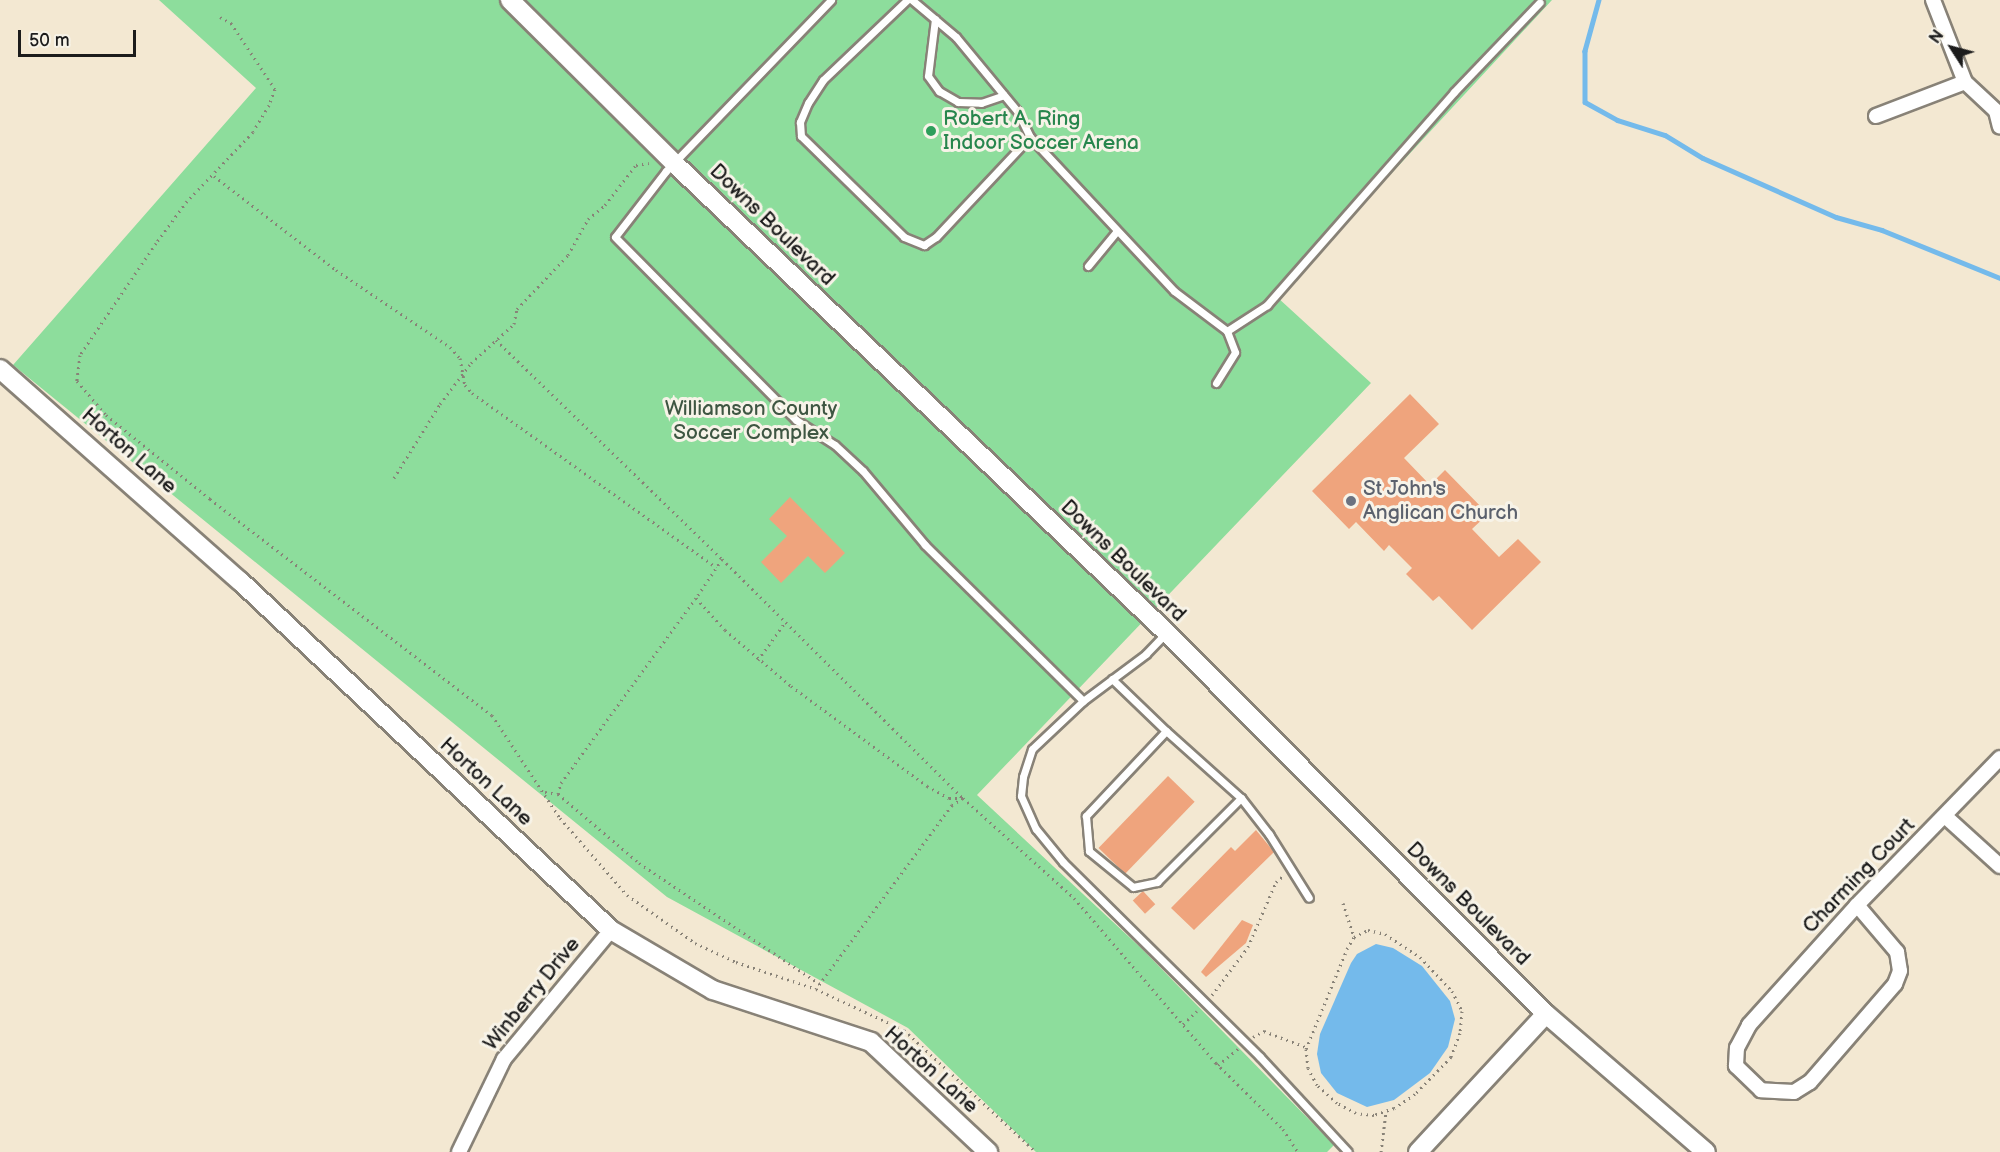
<!DOCTYPE html>
<html>
<head>
<meta charset="utf-8">
<style>
	body { margin:0 }
	#map { position:relative; width:2000px; height:1152px; overflow:hidden; background:#f3e8d2; font-family:"Balsamiq Sans",sans-serif }
	div>[style] { position:absolute }
	[style*='--x'] { left:calc(var(--x)*1px); top:calc(var(--y)*1px); width:calc(var(--w)*1px); rotate:calc(var(--a)*1deg) }
	.green>* { inset:0; background:#8ddd9c }
	.water>* { inset:0; background:#74baeb }
	.stream>* { height:4.5px; margin:-2.25px; padding:0 2.25px; transform-origin:2.25px; border-radius:2.25px; background:#74baeb }
	.building>* { inset:0; background:#efa47d; transform-origin:0 0 }
	.path>* { height:3px; margin-top:-1.5px; transform-origin:0; background:repeating-linear-gradient(90deg,#888277 0 1.5px,transparent 0 6px) }
	.roads { filter:drop-shadow(2px 0 #888277) drop-shadow(-2px 0 #888277) drop-shadow(0 2px #888277) drop-shadow(0 -2px #888277) }
	.service>* { height:7px; margin:-3.5px; padding:0 3.5px; transform-origin:3.5px; border-radius:3.5px; background:#fff }
	.minor>* { height:14px; margin:-7px; padding:0 7px; transform-origin:7px; border-radius:7px; background:#fff }
	.tertiary>* { height:18px; margin:-9px; padding:0 9px; transform-origin:9px; border-radius:9px; background:#fff }
	.dots>* { width:16px; height:16px; translate:-50% -50%; box-sizing:border-box; border:3px solid #f7f3e8; border-radius:50% }
	span { translate:-50% -50%; white-space:nowrap; text-align:center; line-height:1.15; -webkit-text-stroke:6px #f7f3e8; paint-order:stroke }
	.leisure-label { font-size:21px; color:#27864d }
	.left { translate:0 -50%; text-align:left }
	.street-label { font-size:21px; color:#1c1c1c }
	.park-label { font-size:21px; color:#3e5642 }
	.worship-label { font-size:21px; color:#5b616d }
	.north { position:absolute; left:1922px; top:18px; width:60px; height:60px; -webkit-text-stroke:4px #f7f3e8; paint-order:stroke; rotate:306deg; font-size:16px; font-weight:700; line-height:24px; text-align:center; color:#1c1c1c }
	.north::after { content:''; display:block; margin:auto; width:21px; height:27px; background:#1c1c1c; clip-path:polygon(50% 0,100% 100%,50% 72%,0 100%) }
	.scale { position:absolute; left:18px; top:30px; width:118px; height:27px; box-sizing:border-box; border:3px solid #1c1c1c; border-top:0; padding-left:8px; font-size:18px; line-height:21px; white-space:nowrap; color:#1c1c1c; -webkit-text-stroke:4px #f7f3e8; paint-order:stroke }
</style>
</head>
<body>
<div id="map">
	<div class="green">
		<i style="clip-path:polygon(159px 0,1552px 0,1277px 297px,1371px 383px,977px 795px,1142px 949px,1334px 1145px,1327px 1152px,1036px 1152px,908px 1028px,667px 897px,13px 365px,256px 88px)"></i>
	</div>
	<div class="water">
		<i style="clip-path:polygon(1376px 944px,1393px 948px,1422px 966px,1450px 1001px,1455px 1019px,1448px 1047px,1430px 1073px,1394px 1100px,1367px 1107px,1337px 1093px,1321px 1073px,1317px 1054px,1320px 1034px,1351px 963px,1357px 954px)"></i>
	</div>
	<div class="stream">
		<i style="--x:1599;--y:0;--w:53;--a:105.4"></i>
		<i style="--x:1585;--y:51;--w:51;--a:90"></i>
		<i style="--x:1585;--y:102;--w:37;--a:29"></i>
		<i style="--x:1617;--y:120;--w:50;--a:17.4"></i>
		<i style="--x:1665;--y:135;--w:44;--a:31.2"></i>
		<i style="--x:1703;--y:158;--w:145;--a:23.9"></i>
		<i style="--x:1836;--y:217;--w:48;--a:15.8"></i>
		<i style="--x:1882;--y:230;--w:127;--a:22.1"></i>
	</div>
	<div class="building">
		<i style="clip-path:polygon(1410px 394px,1439px 424px,1404px 458px,1430px 485px,1445px 470px,1488px 514px,1472px 529px,1499px 557px,1518px 539px,1541px 562px,1472px 630px,1439px 596px,1433px 601px,1406px 574px,1412px 568px,1389px 545px,1384px 551px,1356px 522px,1349px 529px,1312px 491px)"></i>
		<i style="clip-path:polygon(790px 497px,845px 553px,825px 573px,808px 556px,781px 583px,761px 562px,787px 536px,769px 519px)"></i>
		<i style="left:1168px;top:776px;width:37px;height:100px;rotate:44deg"></i>
		<i style="clip-path:polygon(1256px 830px,1274px 852px,1194px 930px,1171px 908px,1231px 847px,1235px 851px)"></i>
		<i style="left:1143px;top:891px;width:18px;height:14px;rotate:47deg"></i>
		<i style="clip-path:polygon(1242px 920px,1253px 925px,1246px 943px,1206px 977px,1201px 972px)"></i>
	</div>
	<div class="path">
		<i style="--x:220;--y:17;--w:13;--a:29"></i>
		<i style="--x:231;--y:23;--w:79;--a:56.3"></i>
		<i style="--x:275;--y:89;--w:17;--a:111"></i>
		<i style="--x:269;--y:105;--w:31;--a:121"></i>
		<i style="--x:253;--y:132;--w:95;--a:133.7"></i>
		<i style="--x:187;--y:201;--w:52;--a:126.4"></i>
		<i style="--x:156;--y:243;--w:135;--a:124.2"></i>
		<i style="--x:80;--y:355;--w:26;--a:97"></i>
		<i style="--x:77;--y:381;--w:45;--a:49.5"></i>
		<i style="--x:106;--y:415;--w:134;--a:38.9"></i>
		<i style="--x:210;--y:499;--w:355;--a:37.5"></i>
		<i style="--x:492;--y:715;--w:123;--a:56.6"></i>
		<i style="--x:560;--y:818;--w:102;--a:49"></i>
		<i style="--x:627;--y:895;--w:83;--a:35.2"></i>
		<i style="--x:695;--y:943;--w:45;--a:24.9"></i>
		<i style="--x:736;--y:962;--w:84;--a:18.6"></i>
		<i style="--x:816;--y:989;--w:97;--a:25"></i>
		<i style="--x:904;--y:1030;--w:180;--a:42.7"></i>
		<i style="--x:214;--y:176;--w:154;--a:37.6"></i>
		<i style="--x:336;--y:270;--w:138;--a:34"></i>
		<i style="--x:450;--y:347;--w:15;--a:48"></i>
		<i style="--x:460;--y:358;--w:27;--a:80"></i>
		<i style="--x:465;--y:385;--w:11;--a:49"></i>
		<i style="--x:472;--y:393;--w:300;--a:35.5"></i>
		<i style="--x:496;--y:340;--w:315;--a:44.1"></i>
		<i style="--x:722;--y:559;--w:47;--a:123.7"></i>
		<i style="--x:696;--y:598;--w:43;--a:47.8"></i>
		<i style="--x:725;--y:630;--w:87;--a:40.3"></i>
		<i style="--x:791;--y:686;--w:169;--a:36.3"></i>
		<i style="--x:927;--y:786;--w:25;--a:29"></i>
		<i style="--x:949;--y:798;--w:14;--a:0"></i>
		<i style="--x:963;--y:798;--w:149;--a:42"></i>
		<i style="--x:1074;--y:898;--w:218;--a:49.3"></i>
		<i style="--x:1216;--y:1063;--w:94;--a:44.6"></i>
		<i style="--x:1283;--y:1129;--w:27;--a:57"></i>
		<i style="--x:394;--y:478;--w:87;--a:-58.1"></i>
		<i style="--x:440;--y:404;--w:51;--a:-52.9"></i>
		<i style="--x:471;--y:363;--w:58;--a:-42.2"></i>
		<i style="--x:514;--y:324;--w:15;--a:-79"></i>
		<i style="--x:517;--y:309;--w:74;--a:-46.6"></i>
		<i style="--x:568;--y:255;--w:41;--a:-60.9"></i>
		<i style="--x:588;--y:219;--w:22;--a:-39"></i>
		<i style="--x:605;--y:205;--w:51;--a:-52.2"></i>
		<i style="--x:636;--y:165;--w:13;--a:-9"></i>
		<i style="--x:722;--y:559;--w:339;--a:44.8"></i>
		<i style="--x:963;--y:798;--w:13;--a:148"></i>
		<i style="--x:952;--y:805;--w:229;--a:126.5"></i>
		<i style="--x:758;--y:660;--w:48;--a:-54.3"></i>
		<i style="--x:545;--y:792;--w:13;--a:9"></i>
		<i style="--x:558;--y:794;--w:106;--a:40.4"></i>
		<i style="--x:639;--y:863;--w:218;--a:33.8"></i>
		<i style="--x:558;--y:794;--w:11;--a:-75"></i>
		<i style="--x:561;--y:783;--w:229;--a:-53.9"></i>
		<i style="--x:1343;--y:903;--w:36;--a:72"></i>
		<i style="--x:1368;--y:930;--w:17;--a:13"></i>
		<i style="--x:1385;--y:934;--w:42;--a:33.3"></i>
		<i style="--x:1420;--y:957;--w:47;--a:46.7"></i>
		<i style="--x:1452;--y:991;--w:22;--a:63"></i>
		<i style="--x:1462;--y:1011;--w:22;--a:95"></i>
		<i style="--x:1460;--y:1033;--w:26;--a:111"></i>
		<i style="--x:1451;--y:1057;--w:52;--a:134.2"></i>
		<i style="--x:1415;--y:1094;--w:25;--a:146"></i>
		<i style="--x:1394;--y:1108;--w:21;--a:161"></i>
		<i style="--x:1374;--y:1115;--w:18;--a:-174"></i>
		<i style="--x:1356;--y:1113;--w:21;--a:-152"></i>
		<i style="--x:1337;--y:1103;--w:27;--a:-138"></i>
		<i style="--x:1317;--y:1085;--w:19;--a:-118"></i>
		<i style="--x:1308;--y:1068;--w:19;--a:-96"></i>
		<i style="--x:1306;--y:1049;--w:108;--a:-67.7"></i>
		<i style="--x:1347;--y:949;--w:14;--a:-60"></i>
		<i style="--x:1354;--y:937;--w:16;--a:-27"></i>
		<i style="--x:1212;--y:995;--w:60;--a:-53.1"></i>
		<i style="--x:1248;--y:947;--w:71;--a:-66.7"></i>
		<i style="--x:1276;--y:882;--w:9;--a:-41"></i>
		<i style="--x:1183;--y:1024;--w:19;--a:-43"></i>
		<i style="--x:1253;--y:1037;--w:13;--a:-29"></i>
		<i style="--x:1264;--y:1031;--w:45;--a:20.9"></i>
		<i style="--x:1218;--y:1065;--w:26;--a:-39"></i>
		<i style="--x:1381;--y:1152;--w:40;--a:-82.9"></i>
	</div>
	<div class="roads">
		<div class="service">
			<i style="--x:831;--y:0;--w:238;--a:134"></i>
			<i style="--x:666;--y:171;--w:83;--a:127.7"></i>
			<i style="--x:615;--y:237;--w:257;--a:45.3"></i>
			<i style="--x:796;--y:420;--w:46;--a:32.7"></i>
			<i style="--x:835;--y:445;--w:38;--a:43"></i>
			<i style="--x:863;--y:471;--w:97;--a:50"></i>
			<i style="--x:925;--y:545;--w:222;--a:44.6"></i>
			<i style="--x:907;--y:0;--w:116;--a:136.4"></i>
			<i style="--x:823;--y:80;--w:27;--a:123"></i>
			<i style="--x:808;--y:103;--w:21;--a:113"></i>
			<i style="--x:800;--y:122;--w:14;--a:86"></i>
			<i style="--x:801;--y:136;--w:144;--a:44.4"></i>
			<i style="--x:904;--y:237;--w:22;--a:22"></i>
			<i style="--x:924;--y:245;--w:14;--a:-34"></i>
			<i style="--x:936;--y:237;--w:137;--a:-46.8"></i>
			<i style="--x:1030;--y:137;--w:28;--a:-116"></i>
			<i style="--x:1018;--y:112;--w:97;--a:-129.6"></i>
			<i style="--x:956;--y:37;--w:57;--a:-139.9"></i>
			<i style="--x:935;--y:19;--w:57;--a:97"></i>
			<i style="--x:928;--y:76;--w:19;--a:54"></i>
			<i style="--x:939;--y:91;--w:22;--a:30"></i>
			<i style="--x:958;--y:102;--w:23;--a:2"></i>
			<i style="--x:981;--y:103;--w:24;--a:-19"></i>
			<i style="--x:1030;--y:137;--w:211;--a:46.9"></i>
			<i style="--x:1174;--y:291;--w:66;--a:37"></i>
			<i style="--x:1227;--y:331;--w:48;--a:-33"></i>
			<i style="--x:1267;--y:305;--w:283;--a:-48.7"></i>
			<i style="--x:1454;--y:92;--w:124;--a:-46.3"></i>
			<i style="--x:1088;--y:266;--w:45;--a:-50.4"></i>
			<i style="--x:1216;--y:383;--w:36;--a:-58"></i>
			<i style="--x:1235;--y:352;--w:22;--a:-111"></i>
			<i style="--x:1166;--y:633;--w:29;--a:134"></i>
			<i style="--x:1146;--y:654;--w:79;--a:143.3"></i>
			<i style="--x:1083;--y:701;--w:70;--a:136.7"></i>
			<i style="--x:1032;--y:749;--w:29;--a:108"></i>
			<i style="--x:1023;--y:777;--w:19;--a:96"></i>
			<i style="--x:1021;--y:796;--w:36;--a:66"></i>
			<i style="--x:1036;--y:829;--w:43;--a:50.7"></i>
			<i style="--x:1063;--y:862;--w:277;--a:44.7"></i>
			<i style="--x:1260;--y:1057;--w:129;--a:47.2"></i>
			<i style="--x:1112;--y:679;--w:75;--a:43.9"></i>
			<i style="--x:1166;--y:731;--w:117;--a:133.3"></i>
			<i style="--x:1086;--y:816;--w:35;--a:85"></i>
			<i style="--x:1089;--y:851;--w:57;--a:39.3"></i>
			<i style="--x:1133;--y:887;--w:25;--a:-12"></i>
			<i style="--x:1157;--y:882;--w:119;--a:-45"></i>
			<i style="--x:1241;--y:798;--w:101;--a:-138.2"></i>
			<i style="--x:1241;--y:798;--w:46;--a:52.1"></i>
			<i style="--x:1269;--y:834;--w:75;--a:58"></i>
		</div>
		<div class="minor">
			<i style="--x:1933;--y:0;--w:88;--a:68.7"></i>
			<i style="--x:1965;--y:82;--w:42;--a:43.1"></i>
			<i style="--x:1996;--y:111;--w:16;--a:76"></i>
			<i style="--x:1876;--y:116;--w:95;--a:-20.9"></i>
			<i style="--x:1946;--y:817;--w:73;--a:42.2"></i>
			<i style="--x:1857;--y:905;--w:62;--a:49.6"></i>
			<i style="--x:1897;--y:952;--w:19;--a:81"></i>
			<i style="--x:1900;--y:971;--w:14;--a:111"></i>
			<i style="--x:1895;--y:984;--w:130;--a:130.9"></i>
			<i style="--x:1810;--y:1082;--w:19;--a:148"></i>
			<i style="--x:1794;--y:1092;--w:33;--a:-177"></i>
			<i style="--x:1761;--y:1090;--w:35;--a:-136"></i>
			<i style="--x:1736;--y:1066;--w:18;--a:-87"></i>
			<i style="--x:1737;--y:1048;--w:26;--a:-62"></i>
			<i style="--x:1749;--y:1025;--w:161;--a:-48"></i>
			<i style="--x:1857;--y:905;--w:205;--a:-45.8"></i>
			<i style="--x:459;--y:1152;--w:103;--a:-64.2"></i>
			<i style="--x:504;--y:1059;--w:168;--a:-50.3"></i>
		</div>
		<div class="tertiary">
			<i style="--x:510;--y:0;--w:233;--a:44.8"></i>
			<i style="--x:675;--y:164;--w:678;--a:43.63"></i>
			<i style="--x:1166;--y:632;--w:539;--a:45.15"></i>
			<i style="--x:1546;--y:1014;--w:211;--a:40.8"></i>
			<i style="--x:0;--y:369;--w:320;--a:41.5"></i>
			<i style="--x:240;--y:581;--w:509;--a:43.25"></i>
			<i style="--x:611;--y:930;--w:118;--a:30.5"></i>
			<i style="--x:713;--y:990;--w:166;--a:18.2"></i>
			<i style="--x:871;--y:1042;--w:161;--a:43.2"></i>
			<i style="--x:1418;--y:1152;--w:188;--a:-47.2"></i>
		</div>
	</div>
	<div class="dots">
		<i style="left:931px;top:131px;background:#2e9e5b"></i>
		<i style="left:1351px;top:501px;background:#6b7280"></i>
	</div>
	<div class="leisure-label">
		<span class="left" style="left:943px;top:131px">Robert A. Ring<br>Indoor Soccer Arena</span>
	</div>
	<div class="street-label">
		<span style="left:772px;top:225px;rotate:44deg">Downs Boulevard</span>
		<span style="left:129px;top:451px;rotate:41deg">Horton Lane</span>
		<span style="left:1123px;top:561px;rotate:44deg">Downs Boulevard</span>
		<span style="left:486px;top:782px;rotate:43deg">Horton Lane</span>
		<span style="left:1859px;top:876px;rotate:-46deg">Charming Court</span>
		<span style="left:1468px;top:904px;rotate:45deg">Downs Boulevard</span>
		<span style="left:532px;top:994px;rotate:-51deg">Winberry Drive</span>
		<span style="left:931px;top:1070px;rotate:42deg">Horton Lane</span>
	</div>
	<div class="park-label">
		<span style="left:751px;top:421px">Williamson County<br>Soccer Complex</span>
	</div>
	<div class="worship-label">
		<span class="left" style="left:1363px;top:501px">St John's<br>Anglican Church</span>
	</div>
	<div class="north">N</div>
	<div class="scale">50 m</div>
</div>
</body>
</html>
